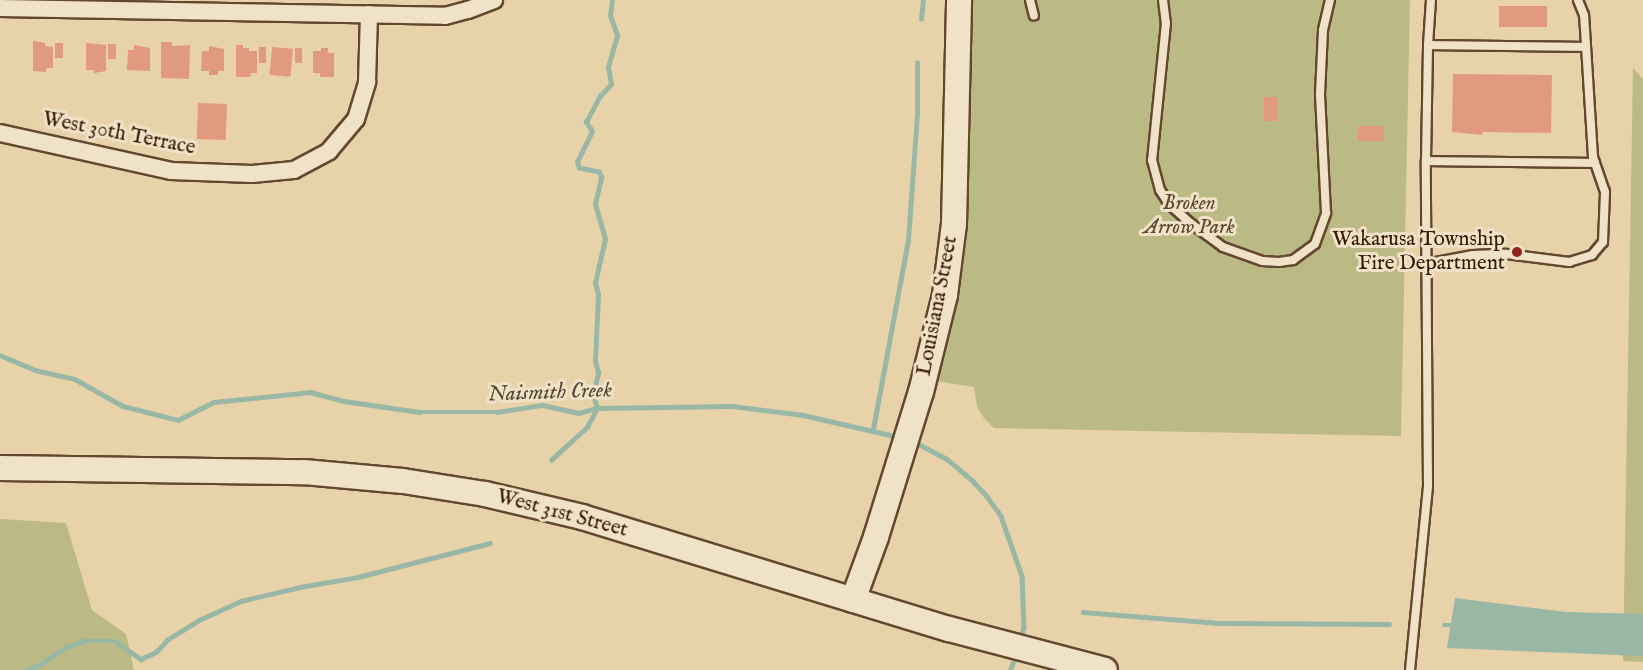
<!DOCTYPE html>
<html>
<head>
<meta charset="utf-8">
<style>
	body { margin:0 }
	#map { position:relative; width:1643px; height:670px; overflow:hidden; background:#e8d2a9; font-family:"IM FELL English",serif }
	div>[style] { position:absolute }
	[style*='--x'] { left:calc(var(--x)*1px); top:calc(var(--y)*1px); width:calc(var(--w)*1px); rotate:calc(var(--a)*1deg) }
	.green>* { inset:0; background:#bbba85 }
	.water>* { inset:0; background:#98b8a5 }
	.stream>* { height:4.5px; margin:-2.25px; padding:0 2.25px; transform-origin:2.25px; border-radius:2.25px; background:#98b8a5 }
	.building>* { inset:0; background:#e19a7f; transform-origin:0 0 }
	.roads { filter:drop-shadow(2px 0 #64472f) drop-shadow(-2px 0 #64472f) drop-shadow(0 2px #64472f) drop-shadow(0 -2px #64472f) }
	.service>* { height:8px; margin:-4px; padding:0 4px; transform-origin:4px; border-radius:4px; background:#f0e2c7 }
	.minor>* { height:16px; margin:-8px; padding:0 8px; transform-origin:8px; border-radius:8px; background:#f0e2c7 }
	.secondary>* { height:24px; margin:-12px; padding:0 12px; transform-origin:12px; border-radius:12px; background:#f0e2c7 }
	.dots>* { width:16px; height:16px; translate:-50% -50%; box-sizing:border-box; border:3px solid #f0e2c7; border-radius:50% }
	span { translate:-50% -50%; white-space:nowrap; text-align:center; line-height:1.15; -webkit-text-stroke:6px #f0e2c7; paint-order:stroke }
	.street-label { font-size:21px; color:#381906 }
	.park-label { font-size:21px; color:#5f492c; font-style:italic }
	.poi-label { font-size:21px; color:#381906 }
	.right { translate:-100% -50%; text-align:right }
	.water-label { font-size:22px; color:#554936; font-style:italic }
</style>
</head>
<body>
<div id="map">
	<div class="green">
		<i style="clip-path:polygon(968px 0,1410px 0,1401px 436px,994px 428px,984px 418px,977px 407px,974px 387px,935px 381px)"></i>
		<i style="clip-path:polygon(1633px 68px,1643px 79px,1643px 662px,1623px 661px)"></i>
		<i style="clip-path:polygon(0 519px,66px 523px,92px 610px,126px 634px,134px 670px,0 670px)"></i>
	</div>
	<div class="water">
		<i style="clip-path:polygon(1455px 598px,1566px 612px,1643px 614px,1643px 656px,1447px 648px)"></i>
	</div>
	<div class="stream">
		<i style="--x:921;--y:19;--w:19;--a:-84"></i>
		<i style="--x:0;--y:355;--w:38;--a:23"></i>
		<i style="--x:35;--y:370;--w:41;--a:12.7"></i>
		<i style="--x:75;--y:379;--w:55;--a:29.4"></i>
		<i style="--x:123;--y:406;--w:57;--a:14.3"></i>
		<i style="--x:178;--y:420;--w:40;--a:-26.6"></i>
		<i style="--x:214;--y:402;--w:97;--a:-5.9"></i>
		<i style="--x:310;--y:392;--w:35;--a:15"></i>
		<i style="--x:344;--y:401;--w:76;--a:8.3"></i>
		<i style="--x:419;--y:412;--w:78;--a:0"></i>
		<i style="--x:497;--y:412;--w:46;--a:-8.8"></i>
		<i style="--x:542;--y:405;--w:38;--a:12"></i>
		<i style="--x:579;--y:413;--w:19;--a:-16"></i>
		<i style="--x:597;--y:408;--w:135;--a:-0.8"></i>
		<i style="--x:732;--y:406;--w:72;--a:7.2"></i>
		<i style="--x:803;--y:415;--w:98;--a:12.9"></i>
		<i style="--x:873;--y:429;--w:192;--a:-79.5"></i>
		<i style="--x:908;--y:240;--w:127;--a:-85.9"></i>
		<i style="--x:917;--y:113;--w:50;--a:-90"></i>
		<i style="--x:913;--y:441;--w:38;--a:28"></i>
		<i style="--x:947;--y:459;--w:34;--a:40"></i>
		<i style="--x:973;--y:481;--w:19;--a:47"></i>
		<i style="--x:986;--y:495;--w:26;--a:54"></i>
		<i style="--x:1001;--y:516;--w:64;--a:70.7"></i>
		<i style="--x:1022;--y:576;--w:52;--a:87.8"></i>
		<i style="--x:1024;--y:628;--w:13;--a:108"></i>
		<i style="--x:551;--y:460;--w:49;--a:-42.5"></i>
		<i style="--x:587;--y:427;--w:21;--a:-62"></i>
		<i style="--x:597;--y:408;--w:14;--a:-107"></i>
		<i style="--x:593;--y:395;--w:23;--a:-77"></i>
		<i style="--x:598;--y:373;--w:12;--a:-104"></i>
		<i style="--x:595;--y:361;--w:67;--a:-87.4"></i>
		<i style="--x:598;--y:294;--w:11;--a:-105"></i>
		<i style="--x:595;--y:283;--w:45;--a:-77.2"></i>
		<i style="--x:605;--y:239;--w:36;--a:-106"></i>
		<i style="--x:595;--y:204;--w:28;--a:-77"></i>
		<i style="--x:601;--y:177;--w:5;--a:-112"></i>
		<i style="--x:599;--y:172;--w:20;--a:-169"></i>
		<i style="--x:579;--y:168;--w:6;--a:-108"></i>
		<i style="--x:577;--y:162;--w:34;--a:-64"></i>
		<i style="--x:592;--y:131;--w:11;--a:-124"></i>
		<i style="--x:586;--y:122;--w:30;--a:-62"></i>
		<i style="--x:600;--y:96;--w:16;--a:-47"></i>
		<i style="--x:611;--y:84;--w:17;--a:-100"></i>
		<i style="--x:608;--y:67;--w:33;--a:-74"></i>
		<i style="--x:617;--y:35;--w:20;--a:-110"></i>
		<i style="--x:610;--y:16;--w:16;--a:-83"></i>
		<i style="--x:1083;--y:612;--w:136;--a:4.6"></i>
		<i style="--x:1219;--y:623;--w:170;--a:0.3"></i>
		<i style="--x:1444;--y:625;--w:12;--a:0"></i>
		<i style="--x:26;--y:670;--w:16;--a:-22"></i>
		<i style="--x:41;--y:664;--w:28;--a:-35"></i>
		<i style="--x:64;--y:648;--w:20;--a:-20"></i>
		<i style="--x:83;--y:641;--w:32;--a:0"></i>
		<i style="--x:115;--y:641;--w:32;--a:35"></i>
		<i style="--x:141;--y:659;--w:17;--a:-25"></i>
		<i style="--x:156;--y:652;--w:16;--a:-47"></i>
		<i style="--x:167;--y:640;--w:38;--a:-32"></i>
		<i style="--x:199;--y:620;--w:46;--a:-24.3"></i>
		<i style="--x:241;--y:601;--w:61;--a:-13.3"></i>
		<i style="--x:300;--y:587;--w:59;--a:-9.8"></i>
		<i style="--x:358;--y:577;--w:136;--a:-14.4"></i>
		<i style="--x:1010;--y:670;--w:17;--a:-69"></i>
	</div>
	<div class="building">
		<i style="left:1499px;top:6px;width:48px;height:21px"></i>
		<i style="clip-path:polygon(33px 41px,45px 43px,45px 46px,53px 47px,53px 68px,46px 68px,46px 72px,33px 71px)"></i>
		<i style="clip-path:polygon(161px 42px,172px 42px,172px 46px,190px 45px,189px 79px,161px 78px)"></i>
		<i style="left:55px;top:43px;width:8px;height:15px"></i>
		<i style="clip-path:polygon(86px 43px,106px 45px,106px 71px,94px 73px,94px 70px,86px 70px)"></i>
		<i style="left:108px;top:44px;width:8px;height:15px"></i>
		<i style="clip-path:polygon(134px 45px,150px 48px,150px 71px,127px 70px,128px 50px,134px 50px)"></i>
		<i style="clip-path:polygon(236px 45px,243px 45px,243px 48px,249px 48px,249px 51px,257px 51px,257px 73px,251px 73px,250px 77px,236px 77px)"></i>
		<i style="clip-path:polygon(209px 46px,224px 49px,224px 71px,218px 71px,218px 75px,209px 75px,209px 71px,201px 71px,202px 51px,209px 51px)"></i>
		<i style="left:259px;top:47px;width:7px;height:16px"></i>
		<i style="left:272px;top:47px;width:21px;height:28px;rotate:5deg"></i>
		<i style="left:295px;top:48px;width:7px;height:15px"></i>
		<i style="clip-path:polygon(321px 48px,328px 48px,328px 53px,334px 53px,334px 77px,320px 77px,320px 73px,313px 73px,313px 51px,321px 51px)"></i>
		<i style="clip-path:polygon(1453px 74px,1552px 75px,1551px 133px,1483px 132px,1482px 135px,1452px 132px)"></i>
		<i style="left:1264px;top:97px;width:13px;height:24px"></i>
		<i style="left:198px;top:103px;width:29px;height:36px;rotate:2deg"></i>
		<i style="left:1358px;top:126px;width:26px;height:15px"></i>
	</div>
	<div class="roads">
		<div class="service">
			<i style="--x:1030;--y:0;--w:16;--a:76"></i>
			<i style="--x:1163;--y:0;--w:23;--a:83"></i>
			<i style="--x:1166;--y:23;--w:138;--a:95.8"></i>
			<i style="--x:1152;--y:160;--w:31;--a:75"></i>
			<i style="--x:1160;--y:190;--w:17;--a:57"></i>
			<i style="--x:1169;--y:204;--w:27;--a:42"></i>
			<i style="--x:1189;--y:222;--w:42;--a:36.3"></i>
			<i style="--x:1223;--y:247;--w:41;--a:19.7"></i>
			<i style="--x:1262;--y:261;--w:17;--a:3"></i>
			<i style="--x:1279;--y:262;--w:14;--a:-8"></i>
			<i style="--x:1293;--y:260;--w:27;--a:-36"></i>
			<i style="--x:1315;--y:244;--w:33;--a:-70"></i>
			<i style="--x:1326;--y:213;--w:119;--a:-92.9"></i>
			<i style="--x:1320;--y:94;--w:64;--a:-87.3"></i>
			<i style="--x:1323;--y:30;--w:31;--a:-77"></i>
			<i style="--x:1428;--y:45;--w:158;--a:0.7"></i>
			<i style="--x:1426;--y:161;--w:169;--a:0.7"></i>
			<i style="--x:1425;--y:264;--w:49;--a:-10.6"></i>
			<i style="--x:1473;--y:255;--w:33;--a:-2"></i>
			<i style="--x:1506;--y:254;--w:64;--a:7.2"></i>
			<i style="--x:1569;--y:262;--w:24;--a:-17"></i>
			<i style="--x:1592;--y:255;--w:17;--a:-50"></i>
			<i style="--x:1603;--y:242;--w:50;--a:-87.7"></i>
			<i style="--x:1605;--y:192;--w:37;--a:-109"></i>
			<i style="--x:1593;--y:157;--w:142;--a:-93.6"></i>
			<i style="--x:1584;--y:15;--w:16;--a:-112"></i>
			<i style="--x:1410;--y:670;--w:185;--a:-84.4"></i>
			<i style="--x:1428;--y:486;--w:325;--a:-90.4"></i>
			<i style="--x:1426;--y:161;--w:116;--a:-89"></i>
			<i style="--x:1428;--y:45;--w:45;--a:-86.2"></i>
		</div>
		<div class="minor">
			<i style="--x:0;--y:8;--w:445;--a:1"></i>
			<i style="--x:445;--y:16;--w:24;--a:-15"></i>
			<i style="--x:468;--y:10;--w:28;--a:-21"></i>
			<i style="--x:0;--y:133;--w:175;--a:12.5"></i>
			<i style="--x:171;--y:171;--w:81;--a:2.1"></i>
			<i style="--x:252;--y:174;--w:42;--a:-5.4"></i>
			<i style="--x:294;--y:170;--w:40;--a:-28"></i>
			<i style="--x:329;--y:151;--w:42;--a:-49.8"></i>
			<i style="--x:356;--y:119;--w:39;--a:-73"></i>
			<i style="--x:367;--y:82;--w:68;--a:-88.3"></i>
		</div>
		<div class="secondary">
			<i style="--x:0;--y:468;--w:304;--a:0.8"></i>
			<i style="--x:304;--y:472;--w:99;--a:5.2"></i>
			<i style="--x:403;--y:481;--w:83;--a:9"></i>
			<i style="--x:485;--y:494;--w:100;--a:13.3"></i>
			<i style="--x:582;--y:517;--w:384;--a:17"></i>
			<i style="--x:949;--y:629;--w:161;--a:14.7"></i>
			<i style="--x:853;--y:600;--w:67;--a:-69.9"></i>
			<i style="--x:876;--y:537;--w:152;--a:-72.8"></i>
			<i style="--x:921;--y:392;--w:100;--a:-76.1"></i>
			<i style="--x:945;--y:295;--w:72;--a:-82.8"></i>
			<i style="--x:954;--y:224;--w:224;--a:-88.7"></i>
		</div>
	</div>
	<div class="dots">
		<i style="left:1517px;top:252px;background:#8f2418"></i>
	</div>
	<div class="street-label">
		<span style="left:119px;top:134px;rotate:11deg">West 30th Terrace</span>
		<span style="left:938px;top:306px;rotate:-79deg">Louisiana Street</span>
		<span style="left:562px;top:514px;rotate:15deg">West 31st Street</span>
	</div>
	<div class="park-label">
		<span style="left:1189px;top:216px">Broken<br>Arrow Park</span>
	</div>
	<div class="poi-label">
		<span class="right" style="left:1505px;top:252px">Wakarusa Township<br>Fire Department</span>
	</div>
	<div class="water-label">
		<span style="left:550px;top:393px;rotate:-2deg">Naismith Creek</span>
	</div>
</div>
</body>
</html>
